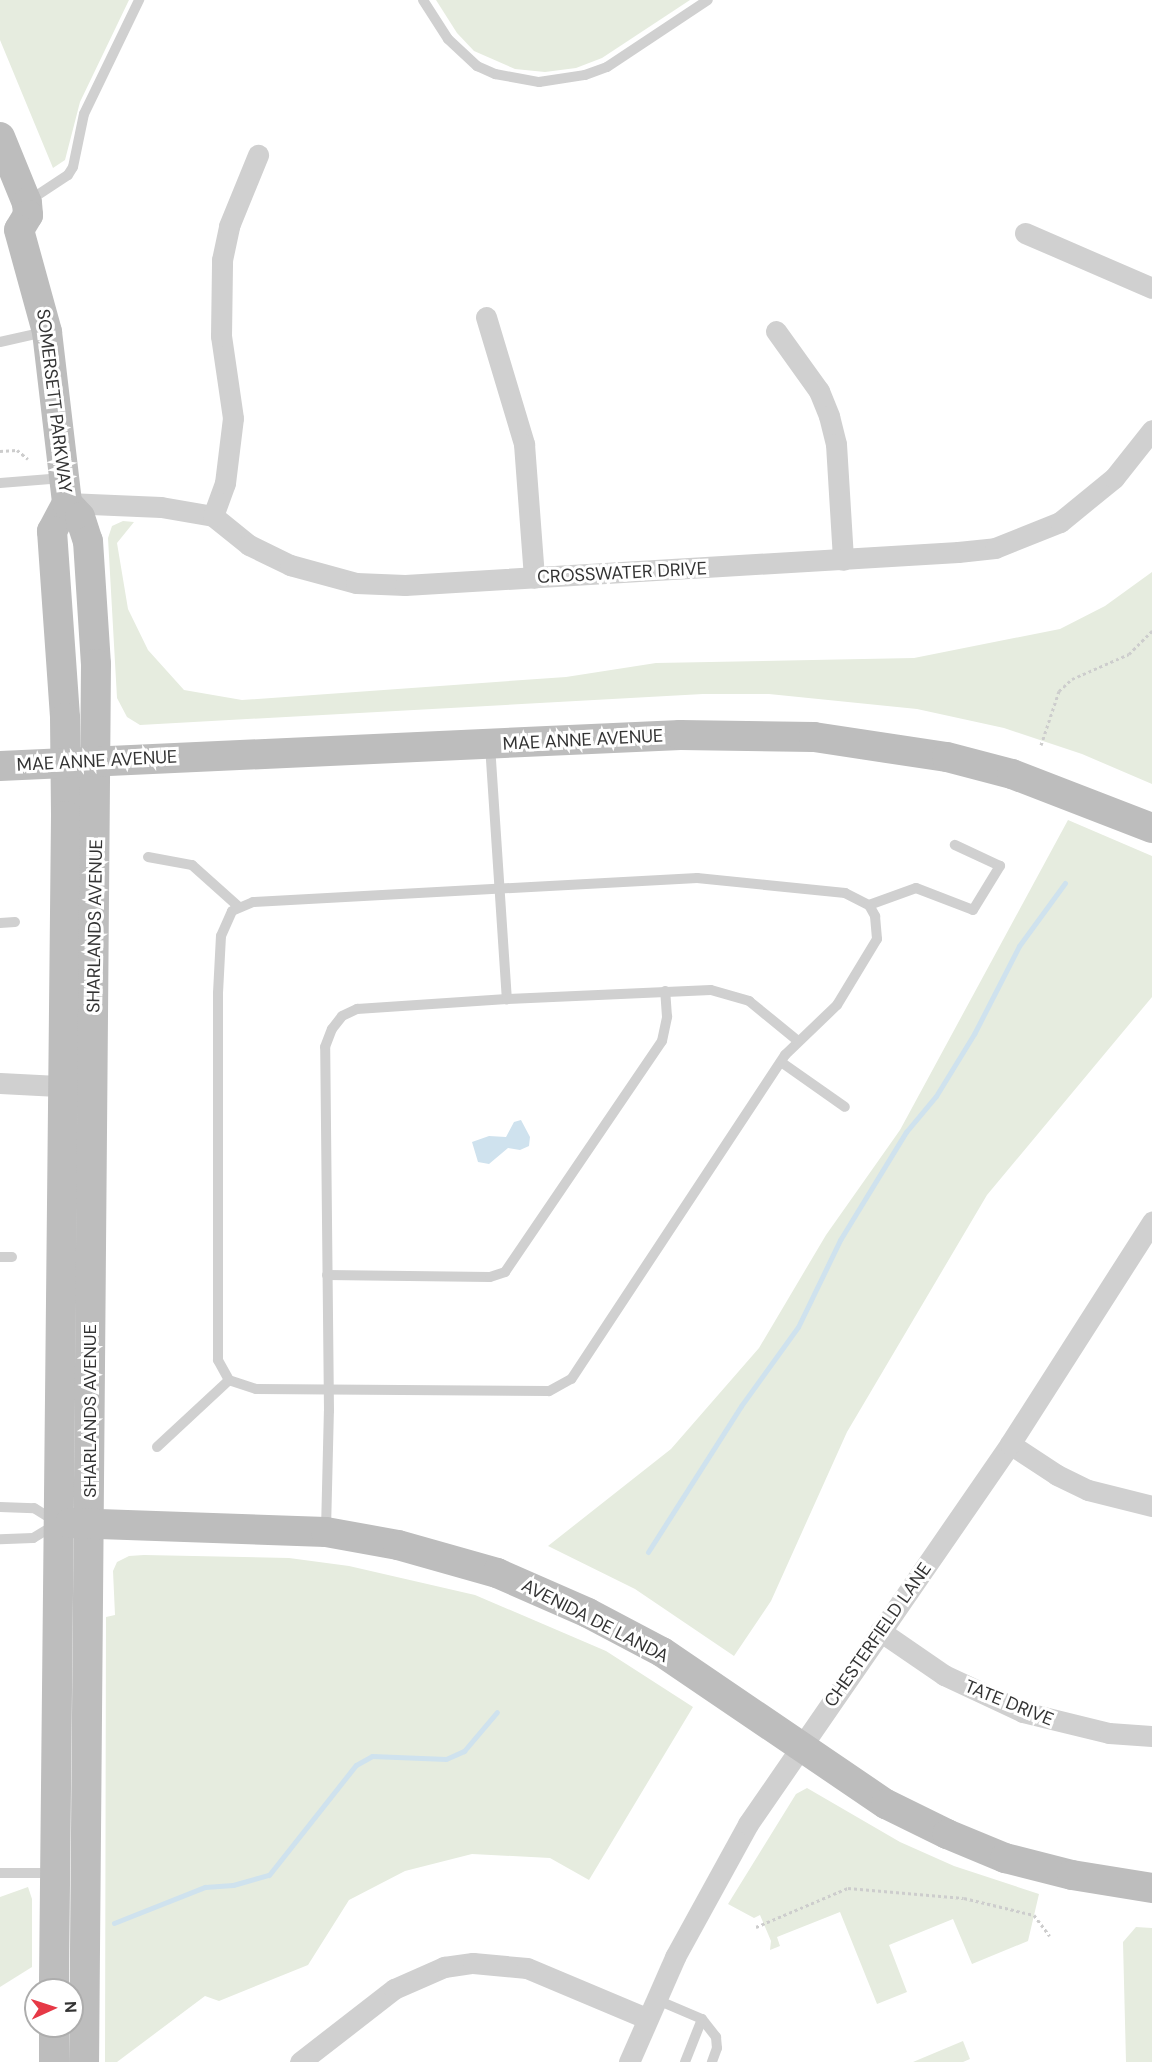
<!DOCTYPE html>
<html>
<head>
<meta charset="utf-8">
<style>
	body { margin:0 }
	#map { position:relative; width:1152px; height:2062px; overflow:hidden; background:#fff; font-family:"DM Sans",sans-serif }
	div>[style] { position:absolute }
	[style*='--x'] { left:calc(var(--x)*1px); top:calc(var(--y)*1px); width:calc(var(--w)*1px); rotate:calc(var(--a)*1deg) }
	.green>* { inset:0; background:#e6ecdf }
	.water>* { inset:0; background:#cfe2ee }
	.stream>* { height:5px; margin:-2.5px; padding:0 2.5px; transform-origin:2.5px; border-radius:2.5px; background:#cfe2ee }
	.path>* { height:3px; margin-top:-1.5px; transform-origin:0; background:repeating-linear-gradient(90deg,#cdcdcd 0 3px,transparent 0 6px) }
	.lane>* { height:10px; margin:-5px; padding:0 5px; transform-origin:5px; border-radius:5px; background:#d0d0d0 }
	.street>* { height:21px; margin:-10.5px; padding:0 10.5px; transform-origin:10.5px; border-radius:10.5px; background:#d0d0d0 }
	.secondary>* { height:30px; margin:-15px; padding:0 15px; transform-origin:15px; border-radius:15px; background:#bdbdbd }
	span { translate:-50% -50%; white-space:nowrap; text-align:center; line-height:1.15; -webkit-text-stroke:6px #fff; paint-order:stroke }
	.street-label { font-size:18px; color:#333 }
	.north { position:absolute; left:24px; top:1978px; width:60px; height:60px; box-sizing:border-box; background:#fff; border:2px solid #adadad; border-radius:50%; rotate:87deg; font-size:16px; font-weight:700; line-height:24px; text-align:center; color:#333 }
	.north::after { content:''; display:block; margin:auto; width:21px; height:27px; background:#e63946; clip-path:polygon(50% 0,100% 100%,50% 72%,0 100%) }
</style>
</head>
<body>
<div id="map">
	<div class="green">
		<i style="clip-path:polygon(0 0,129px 0,80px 102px,65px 160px,53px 168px,0 40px)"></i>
		<i style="clip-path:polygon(436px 0,690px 0,602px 58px,576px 68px,545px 72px,515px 69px,474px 51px,457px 33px)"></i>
		<i style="clip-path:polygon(123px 521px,134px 522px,117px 543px,128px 609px,148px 650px,184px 690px,242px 700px,566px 677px,656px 663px,914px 658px,1060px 629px,1105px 606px,1152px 572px,1152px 784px,1082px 754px,1004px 728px,917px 709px,769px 694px,703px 694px,140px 725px,127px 717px,117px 698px,108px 538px,112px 526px)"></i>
		<i style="clip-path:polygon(1068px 820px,1152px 856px,1152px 997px,987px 1195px,847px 1432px,771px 1601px,734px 1656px,635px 1589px,548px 1546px,671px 1449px,759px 1348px,826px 1235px,900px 1130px)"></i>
		<i style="clip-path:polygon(144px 1555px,289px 1558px,349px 1566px,475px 1595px,606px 1651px,693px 1707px,589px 1880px,550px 1858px,472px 1854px,405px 1871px,349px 1900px,308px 1965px,219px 2001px,205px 1996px,117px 2062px,105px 2062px,106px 1617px,115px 1615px,113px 1571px,117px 1562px,129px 1556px)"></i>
		<i style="clip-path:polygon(807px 1788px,900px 1842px,954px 1866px,1039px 1894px,1028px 1941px,972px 1964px,953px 1919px,889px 1945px,907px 1992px,877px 2004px,840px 1912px,777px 1937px,780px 1946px,770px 1950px,771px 1941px,760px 1915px,754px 1918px,728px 1904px,796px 1794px)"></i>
		<i style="clip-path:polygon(28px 1887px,32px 1899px,32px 1967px,0 1987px,0 1897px)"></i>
		<i style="clip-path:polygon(1136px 1927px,1152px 1928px,1152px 2062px,1126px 2062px,1123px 1942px)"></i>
		<i style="clip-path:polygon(963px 2041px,970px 2059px,963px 2062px,913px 2062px)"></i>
	</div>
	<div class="water">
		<i style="clip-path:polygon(521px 1120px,530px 1137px,529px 1146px,520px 1150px,508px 1148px,489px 1164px,478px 1162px,472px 1142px,489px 1136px,506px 1137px,514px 1122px)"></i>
	</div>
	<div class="stream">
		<i style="--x:648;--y:1552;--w:173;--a:-57.5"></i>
		<i style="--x:741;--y:1406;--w:97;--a:-54.2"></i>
		<i style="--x:798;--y:1327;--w:97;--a:-64.2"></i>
		<i style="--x:840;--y:1240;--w:127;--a:-58.6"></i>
		<i style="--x:906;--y:1132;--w:47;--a:-50.2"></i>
		<i style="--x:936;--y:1096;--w:73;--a:-58.5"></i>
		<i style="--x:974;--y:1034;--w:99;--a:-62.9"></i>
		<i style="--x:1019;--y:946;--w:78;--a:-53.9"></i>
		<i style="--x:114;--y:1923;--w:98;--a:-21.6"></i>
		<i style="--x:205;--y:1887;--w:28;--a:-4"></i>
		<i style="--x:233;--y:1885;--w:37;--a:-16"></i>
		<i style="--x:269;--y:1875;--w:140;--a:-51.7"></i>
		<i style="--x:356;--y:1765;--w:18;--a:-29"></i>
		<i style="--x:372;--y:1756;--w:74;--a:2.3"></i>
		<i style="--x:446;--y:1759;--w:20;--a:-24"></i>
		<i style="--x:464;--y:1751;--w:51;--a:-49.8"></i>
	</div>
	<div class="path">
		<i style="--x:0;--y:451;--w:17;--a:-3"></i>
		<i style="--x:17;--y:450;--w:14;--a:39"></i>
		<i style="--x:1041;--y:745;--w:57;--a:-71.6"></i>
		<i style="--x:1059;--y:691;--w:18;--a:-43"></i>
		<i style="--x:1072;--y:679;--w:62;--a:-23.7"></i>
		<i style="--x:1129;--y:654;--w:33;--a:-45"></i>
		<i style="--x:756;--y:1927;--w:100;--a:-23"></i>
		<i style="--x:848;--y:1888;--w:116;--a:4.9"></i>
		<i style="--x:964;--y:1898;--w:72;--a:13.7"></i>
		<i style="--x:1034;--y:1915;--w:26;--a:53"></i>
	</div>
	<div class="lane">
		<i style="--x:423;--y:0;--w:46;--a:57.3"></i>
		<i style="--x:448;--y:39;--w:40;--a:43"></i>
		<i style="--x:477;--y:66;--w:20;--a:24"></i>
		<i style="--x:495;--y:74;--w:45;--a:10.3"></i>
		<i style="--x:539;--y:82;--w:47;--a:-8.7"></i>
		<i style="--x:585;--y:75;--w:23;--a:-20"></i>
		<i style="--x:607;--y:67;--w:121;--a:-33.6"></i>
		<i style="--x:27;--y:202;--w:49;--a:-33.4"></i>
		<i style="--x:68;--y:175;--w:9;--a:-58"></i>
		<i style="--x:73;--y:167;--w:54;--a:-78.3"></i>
		<i style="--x:84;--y:114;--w:127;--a:-64.2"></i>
		<i style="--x:0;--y:342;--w:45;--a:-12.8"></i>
		<i style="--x:0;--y:483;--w:63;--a:-4.5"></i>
		<i style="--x:490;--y:745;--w:255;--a:86.2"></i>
		<i style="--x:148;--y:857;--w:45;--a:10.3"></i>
		<i style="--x:192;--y:865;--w:63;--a:41.8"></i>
		<i style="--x:697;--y:878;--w:149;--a:5.8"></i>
		<i style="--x:845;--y:893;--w:27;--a:27"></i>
		<i style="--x:869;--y:905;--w:13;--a:61"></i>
		<i style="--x:875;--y:916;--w:23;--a:85"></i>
		<i style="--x:877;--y:939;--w:77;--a:121.2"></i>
		<i style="--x:837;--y:1005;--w:72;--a:136.1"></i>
		<i style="--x:785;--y:1055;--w:388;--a:123.4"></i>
		<i style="--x:571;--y:1379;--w:25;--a:151"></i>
		<i style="--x:549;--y:1391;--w:293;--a:-179.6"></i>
		<i style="--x:256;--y:1389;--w:28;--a:-162"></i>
		<i style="--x:229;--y:1380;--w:23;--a:-119"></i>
		<i style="--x:218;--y:1360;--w:367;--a:-90"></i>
		<i style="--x:218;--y:993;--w:57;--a:-87"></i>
		<i style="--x:221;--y:936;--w:27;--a:-66"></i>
		<i style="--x:232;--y:911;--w:23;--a:-23"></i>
		<i style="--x:253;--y:902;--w:445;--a:-3.1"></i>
		<i style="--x:869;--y:905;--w:50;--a:-19.9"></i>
		<i style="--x:916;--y:888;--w:61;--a:21.1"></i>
		<i style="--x:973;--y:910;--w:52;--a:-58.5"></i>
		<i style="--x:1000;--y:866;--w:50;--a:-155"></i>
		<i style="--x:0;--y:923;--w:15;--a:-4"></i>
		<i style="--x:781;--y:1062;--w:78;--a:35.1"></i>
		<i style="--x:0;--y:1257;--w:12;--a:0"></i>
		<i style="--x:327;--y:1275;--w:163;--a:0.7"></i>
		<i style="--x:490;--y:1277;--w:16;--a:-18"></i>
		<i style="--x:505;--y:1272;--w:279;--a:-55.8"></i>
		<i style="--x:662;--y:1041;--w:25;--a:-78"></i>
		<i style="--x:667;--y:1017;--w:26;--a:-94"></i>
		<i style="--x:157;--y:1447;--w:98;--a:-42.9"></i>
		<i style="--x:0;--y:1507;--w:34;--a:2"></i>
		<i style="--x:34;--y:1508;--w:28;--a:32"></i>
		<i style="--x:58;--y:1523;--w:29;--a:149"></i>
		<i style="--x:33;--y:1538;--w:33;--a:178"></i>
		<i style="--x:326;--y:1530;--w:119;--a:-88.6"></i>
		<i style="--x:329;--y:1411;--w:364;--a:-90.6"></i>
		<i style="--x:325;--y:1047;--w:19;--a:-69"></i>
		<i style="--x:332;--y:1029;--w:16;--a:-52"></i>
		<i style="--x:342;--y:1016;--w:17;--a:-25"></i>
		<i style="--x:357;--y:1009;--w:150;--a:-3.8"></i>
		<i style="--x:507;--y:999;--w:204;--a:-2.5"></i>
		<i style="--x:711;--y:990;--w:40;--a:16"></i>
		<i style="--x:749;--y:1001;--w:63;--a:39.2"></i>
		<i style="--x:0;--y:1873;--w:54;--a:0"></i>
		<i style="--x:655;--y:1999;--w:51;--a:23.1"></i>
		<i style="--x:702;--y:2019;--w:23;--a:52"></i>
		<i style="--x:716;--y:2037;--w:11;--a:85"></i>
		<i style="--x:717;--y:2048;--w:15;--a:110"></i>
		<i style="--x:685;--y:2062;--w:46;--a:-68.4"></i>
	</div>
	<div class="street">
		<i style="--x:1025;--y:233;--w:138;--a:23.4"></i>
		<i style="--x:486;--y:317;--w:133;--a:73.3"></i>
		<i style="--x:524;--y:444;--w:134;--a:85.7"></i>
		<i style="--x:776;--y:331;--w:74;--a:54.4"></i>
		<i style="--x:819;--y:391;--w:27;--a:68"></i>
		<i style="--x:829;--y:416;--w:29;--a:76"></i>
		<i style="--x:836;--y:444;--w:116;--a:86.5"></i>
		<i style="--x:67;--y:503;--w:94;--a:2.4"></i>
		<i style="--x:161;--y:507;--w:53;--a:9.8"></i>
		<i style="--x:213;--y:516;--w:46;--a:38.9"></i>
		<i style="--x:249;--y:545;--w:46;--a:26"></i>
		<i style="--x:290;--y:565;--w:68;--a:15.3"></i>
		<i style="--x:356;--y:583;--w:49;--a:2.3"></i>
		<i style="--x:405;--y:585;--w:554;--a:-3.42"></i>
		<i style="--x:958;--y:552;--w:37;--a:-6"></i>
		<i style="--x:995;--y:548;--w:70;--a:-21.8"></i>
		<i style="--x:1060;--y:522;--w:70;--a:-39.2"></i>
		<i style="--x:1114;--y:478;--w:61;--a:-51.6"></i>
		<i style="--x:213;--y:516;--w:35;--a:-70"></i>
		<i style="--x:225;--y:483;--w:65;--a:-83"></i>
		<i style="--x:233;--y:418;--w:83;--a:-98.3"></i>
		<i style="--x:221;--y:336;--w:76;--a:-89.2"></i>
		<i style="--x:222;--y:260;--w:35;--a:-78"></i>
		<i style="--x:229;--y:226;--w:77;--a:-67.8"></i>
		<i style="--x:0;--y:1083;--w:77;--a:3"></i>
		<i style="--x:1010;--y:1444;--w:56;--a:33.4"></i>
		<i style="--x:1057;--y:1475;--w:34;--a:26"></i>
		<i style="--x:1088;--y:1490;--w:66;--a:14"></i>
		<i style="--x:880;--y:1631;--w:78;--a:34.5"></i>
		<i style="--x:944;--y:1675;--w:87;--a:25.1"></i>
		<i style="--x:1023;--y:1712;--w:89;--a:13.7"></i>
		<i style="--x:1109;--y:1733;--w:43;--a:4"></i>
		<i style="--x:300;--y:2062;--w:119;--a:-37.8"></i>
		<i style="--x:394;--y:1989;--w:55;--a:-23.7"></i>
		<i style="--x:444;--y:1967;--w:29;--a:-8"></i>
		<i style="--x:473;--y:1963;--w:54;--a:5.3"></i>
		<i style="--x:527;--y:1968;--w:129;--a:22.8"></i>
		<i style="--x:629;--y:2062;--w:115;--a:-66.3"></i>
		<i style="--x:675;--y:1957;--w:152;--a:-61.2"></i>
		<i style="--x:748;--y:1824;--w:462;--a:-55.4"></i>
		<i style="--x:1010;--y:1444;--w:264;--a:-57.4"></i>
	</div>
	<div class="secondary">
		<i style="--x:0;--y:137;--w:71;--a:67.8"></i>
		<i style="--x:27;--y:203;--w:12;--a:85"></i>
		<i style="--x:28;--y:215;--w:17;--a:121"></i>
		<i style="--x:19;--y:230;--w:106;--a:74.6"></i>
		<i style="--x:47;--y:332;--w:172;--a:83.3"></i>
		<i style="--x:67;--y:503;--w:32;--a:118"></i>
		<i style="--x:52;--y:531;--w:187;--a:86"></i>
		<i style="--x:65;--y:718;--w:98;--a:89.4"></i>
		<i style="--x:66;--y:816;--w:1174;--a:90.59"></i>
		<i style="--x:67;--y:503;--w:19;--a:47"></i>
		<i style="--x:80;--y:517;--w:25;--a:72"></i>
		<i style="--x:88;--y:541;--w:123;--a:86.3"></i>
		<i style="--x:96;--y:664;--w:1398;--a:90.49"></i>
		<i style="--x:0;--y:766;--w:681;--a:-2.61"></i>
		<i style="--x:680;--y:735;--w:134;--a:0.9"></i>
		<i style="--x:814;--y:737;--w:134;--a:8.6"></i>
		<i style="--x:947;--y:757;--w:67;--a:14.7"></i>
		<i style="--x:1012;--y:774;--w:150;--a:21.1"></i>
		<i style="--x:70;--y:1523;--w:256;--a:2"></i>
		<i style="--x:326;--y:1532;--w:73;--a:10.2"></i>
		<i style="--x:398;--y:1545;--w:103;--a:15.8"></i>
		<i style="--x:497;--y:1573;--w:99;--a:23.7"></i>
		<i style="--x:588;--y:1613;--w:84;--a:27.8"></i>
		<i style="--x:662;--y:1652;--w:271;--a:34.2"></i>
		<i style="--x:886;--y:1804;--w:68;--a:26.2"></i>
		<i style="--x:947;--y:1834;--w:63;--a:22.5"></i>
		<i style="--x:1005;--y:1858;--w:69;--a:14.2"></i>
		<i style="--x:1072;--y:1875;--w:81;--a:9.2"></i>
		<i style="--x:54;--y:2062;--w:36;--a:-90"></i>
	</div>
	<div class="street-label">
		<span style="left:54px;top:401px;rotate:83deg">SOMERSETT PARKWAY</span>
		<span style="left:622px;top:573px;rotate:-3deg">CROSSWATER DRIVE</span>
		<span style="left:583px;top:740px;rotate:-3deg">MAE ANNE AVENUE</span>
		<span style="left:97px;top:761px;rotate:-3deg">MAE ANNE AVENUE</span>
		<span style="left:95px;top:926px;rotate:-89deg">SHARLANDS AVENUE</span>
		<span style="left:90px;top:1411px;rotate:-90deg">SHARLANDS AVENUE</span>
		<span style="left:595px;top:1621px;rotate:27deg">AVENIDA DE LANDA</span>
		<span style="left:878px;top:1635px;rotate:-55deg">CHESTERFIELD LANE</span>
		<span style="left:1009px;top:1703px;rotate:22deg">TATE DRIVE</span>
	</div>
	<div class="north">N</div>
</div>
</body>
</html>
